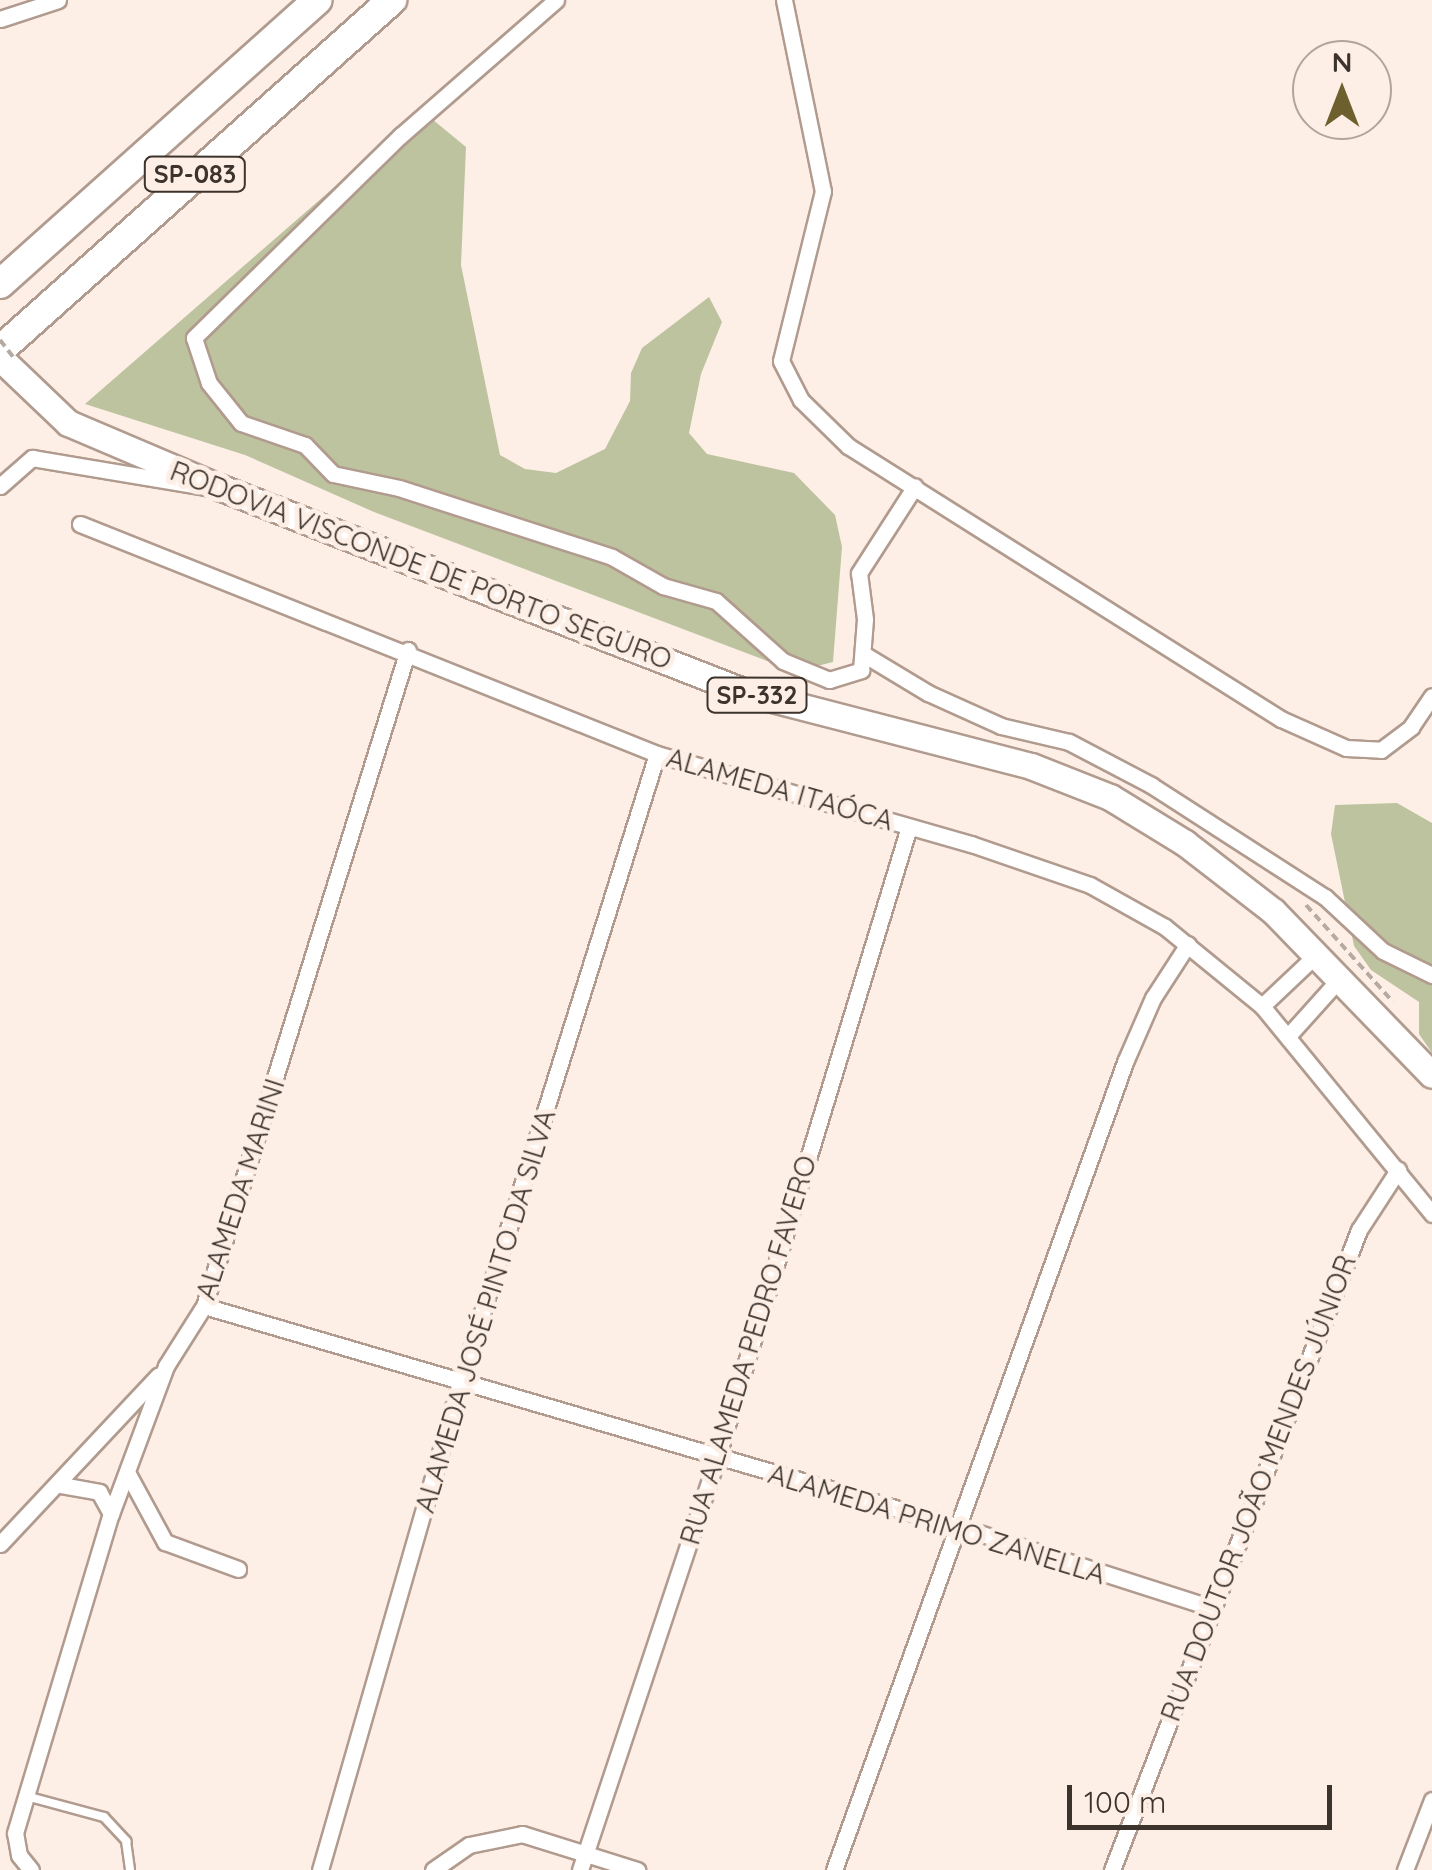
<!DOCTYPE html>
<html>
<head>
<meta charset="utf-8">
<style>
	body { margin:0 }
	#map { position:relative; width:1432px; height:1870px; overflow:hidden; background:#fdefe6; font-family:Quicksand,sans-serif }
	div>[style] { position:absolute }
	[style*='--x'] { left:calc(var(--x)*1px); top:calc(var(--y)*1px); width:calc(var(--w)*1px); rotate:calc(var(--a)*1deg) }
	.forest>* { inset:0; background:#bdc39f }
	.path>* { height:4px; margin-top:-2px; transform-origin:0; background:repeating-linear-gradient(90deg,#b6a9a2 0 8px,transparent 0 13px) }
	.roads { filter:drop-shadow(2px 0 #b19b8e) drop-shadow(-2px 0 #b19b8e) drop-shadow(0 2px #b19b8e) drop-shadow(0 -2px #b19b8e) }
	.service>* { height:8px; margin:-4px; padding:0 4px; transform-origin:4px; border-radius:4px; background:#fff }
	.minor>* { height:15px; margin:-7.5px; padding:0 7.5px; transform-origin:7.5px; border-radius:7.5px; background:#fff }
	.primary>* { height:25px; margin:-12.5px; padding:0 12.5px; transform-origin:12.5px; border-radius:12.5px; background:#fff }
	.motorway>* { height:28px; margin:-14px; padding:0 14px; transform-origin:14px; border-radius:14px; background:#fff }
	.path-bridge>* { height:4px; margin-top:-2px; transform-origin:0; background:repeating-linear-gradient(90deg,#b6a9a2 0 8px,transparent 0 13px) }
	span { translate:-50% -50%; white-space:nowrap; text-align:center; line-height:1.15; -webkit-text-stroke:10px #fdefe6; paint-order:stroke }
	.shield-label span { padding:2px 8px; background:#fdefe6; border:2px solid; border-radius:8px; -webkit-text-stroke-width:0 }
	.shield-label { font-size:25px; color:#3c332d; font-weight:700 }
	.street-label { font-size:28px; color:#3c332d }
	.north { position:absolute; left:1292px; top:40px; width:100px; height:100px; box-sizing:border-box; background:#fdefe6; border:2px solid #b0a49c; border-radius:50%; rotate:0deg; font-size:28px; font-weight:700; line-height:40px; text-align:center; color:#3c332d }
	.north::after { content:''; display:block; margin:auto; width:35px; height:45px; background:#6e602e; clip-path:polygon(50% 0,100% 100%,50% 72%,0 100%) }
	.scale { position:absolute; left:1067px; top:1785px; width:265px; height:45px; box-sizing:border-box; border:5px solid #3c332d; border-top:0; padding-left:12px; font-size:30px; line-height:35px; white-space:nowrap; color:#3c332d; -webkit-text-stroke:8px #fdefe6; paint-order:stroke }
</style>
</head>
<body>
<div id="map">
	<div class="forest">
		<i style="clip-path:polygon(432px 119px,466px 147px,461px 265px,500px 455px,525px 469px,556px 473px,605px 449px,630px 401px,631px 373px,642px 348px,709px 297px,722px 322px,701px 374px,689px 433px,707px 454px,794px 473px,835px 515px,842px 547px,833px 662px,805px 669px,767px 661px,374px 512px,245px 455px,85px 404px,354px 170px)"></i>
		<i style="clip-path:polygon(1397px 803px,1432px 823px,1432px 1053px,1419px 1034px,1419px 1002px,1371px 970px,1354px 946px,1331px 834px,1335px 805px)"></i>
	</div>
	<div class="path">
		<i style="--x:1306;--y:905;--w:130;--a:48.1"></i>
	</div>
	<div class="roads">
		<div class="service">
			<i style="--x:26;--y:1796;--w:81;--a:15.1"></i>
			<i style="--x:104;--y:1817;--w:33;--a:47"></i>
			<i style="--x:126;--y:1841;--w:29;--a:82"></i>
		</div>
		<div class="minor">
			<i style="--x:556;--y:0;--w:206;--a:138.9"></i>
			<i style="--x:401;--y:135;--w:290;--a:135.6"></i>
			<i style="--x:194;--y:338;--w:47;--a:71.6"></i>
			<i style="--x:209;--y:383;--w:51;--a:51.3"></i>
			<i style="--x:241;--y:423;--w:68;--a:19"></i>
			<i style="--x:305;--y:445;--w:40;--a:46"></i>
			<i style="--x:333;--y:474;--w:67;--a:12"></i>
			<i style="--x:399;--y:488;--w:224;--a:17.9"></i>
			<i style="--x:612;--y:557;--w:59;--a:29.6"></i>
			<i style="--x:663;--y:586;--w:55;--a:15.8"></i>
			<i style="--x:716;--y:601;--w:90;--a:41.8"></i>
			<i style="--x:783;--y:661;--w:50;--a:22.4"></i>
			<i style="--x:829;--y:680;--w:34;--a:-17"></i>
			<i style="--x:861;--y:670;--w:51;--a:-85.5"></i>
			<i style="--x:865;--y:619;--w:46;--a:-97.4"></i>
			<i style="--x:859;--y:573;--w:103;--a:-57.2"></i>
			<i style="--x:784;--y:0;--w:195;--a:78.5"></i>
			<i style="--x:823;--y:191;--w:175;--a:103.9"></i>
			<i style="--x:781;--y:361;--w:44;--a:62.9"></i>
			<i style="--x:801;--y:400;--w:66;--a:44.4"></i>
			<i style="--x:848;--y:446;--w:512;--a:32.23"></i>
			<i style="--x:1281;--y:719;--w:71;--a:24"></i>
			<i style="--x:1346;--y:748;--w:35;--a:3"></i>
			<i style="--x:1381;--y:750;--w:38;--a:-37"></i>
			<i style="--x:1411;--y:727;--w:37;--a:-56"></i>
			<i style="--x:0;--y:19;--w:61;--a:-18.1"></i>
			<i style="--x:0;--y:486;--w:43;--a:-41.2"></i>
			<i style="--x:32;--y:458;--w:175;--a:9.5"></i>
			<i style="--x:80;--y:524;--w:621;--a:21.73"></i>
			<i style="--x:657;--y:754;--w:327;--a:16"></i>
			<i style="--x:971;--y:844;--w:126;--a:19"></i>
			<i style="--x:1090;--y:885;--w:86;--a:29.2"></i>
			<i style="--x:1165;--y:927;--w:125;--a:39.2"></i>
			<i style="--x:1262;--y:1006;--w:269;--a:50.7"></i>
			<i style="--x:865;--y:655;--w:74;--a:31.1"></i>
			<i style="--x:928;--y:693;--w:80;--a:24.3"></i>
			<i style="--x:1001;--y:726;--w:70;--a:13.2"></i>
			<i style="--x:1069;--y:742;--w:93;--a:27.7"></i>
			<i style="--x:1151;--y:785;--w:207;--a:32.8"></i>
			<i style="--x:1325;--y:897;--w:79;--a:43"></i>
			<i style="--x:1383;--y:951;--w:55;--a:26.1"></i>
			<i style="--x:1262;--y:1006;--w:77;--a:-43.4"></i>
			<i style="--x:1289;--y:1035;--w:79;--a:-48.1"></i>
			<i style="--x:204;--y:1306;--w:788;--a:16.3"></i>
			<i style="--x:960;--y:1527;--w:262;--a:17.8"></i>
			<i style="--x:127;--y:1472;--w:80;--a:61.5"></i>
			<i style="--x:165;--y:1542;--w:78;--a:20.3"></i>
			<i style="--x:61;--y:1485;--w:39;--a:10"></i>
			<i style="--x:99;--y:1492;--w:25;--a:61"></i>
			<i style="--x:0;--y:1544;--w:231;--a:-46.8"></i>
			<i style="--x:31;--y:1870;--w:19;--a:-129"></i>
			<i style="--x:19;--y:1855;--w:22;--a:-100"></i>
			<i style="--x:15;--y:1833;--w:333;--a:-73.3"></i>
			<i style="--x:111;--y:1514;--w:158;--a:-69.6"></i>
			<i style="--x:166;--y:1366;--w:71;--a:-57.7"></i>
			<i style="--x:204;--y:1306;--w:687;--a:-72.73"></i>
			<i style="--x:320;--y:1870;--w:507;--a:-73.96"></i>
			<i style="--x:460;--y:1383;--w:659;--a:-72.61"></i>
			<i style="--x:433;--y:1870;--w:44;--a:-34.8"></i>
			<i style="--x:469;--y:1845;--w:54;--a:-11.7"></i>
			<i style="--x:522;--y:1834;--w:121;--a:17.4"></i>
			<i style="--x:580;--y:1870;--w:434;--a:-71.6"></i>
			<i style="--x:717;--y:1458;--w:660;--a:-73.08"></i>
			<i style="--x:834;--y:1870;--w:859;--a:-70.19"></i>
			<i style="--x:1125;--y:1062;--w:70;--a:-66.4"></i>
			<i style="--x:1153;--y:998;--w:64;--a:-57.1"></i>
			<i style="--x:1112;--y:1870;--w:686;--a:-68.9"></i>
			<i style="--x:1359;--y:1230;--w:72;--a:-57"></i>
			<i style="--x:1405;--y:1870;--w:75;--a:-68.9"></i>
		</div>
		<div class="primary">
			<i style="--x:0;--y:358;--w:94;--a:43.7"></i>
			<i style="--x:68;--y:423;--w:164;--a:23"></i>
			<i style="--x:219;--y:487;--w:565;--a:21.29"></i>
			<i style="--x:745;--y:692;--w:295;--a:14.5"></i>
			<i style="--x:1031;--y:766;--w:85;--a:21.4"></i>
			<i style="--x:1110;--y:797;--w:88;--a:31.5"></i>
			<i style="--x:1185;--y:843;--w:111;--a:37.7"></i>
			<i style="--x:1273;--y:911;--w:228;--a:45.9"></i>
		</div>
		<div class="motorway">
			<i style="--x:0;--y:284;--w:426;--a:-41.8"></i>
			<i style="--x:0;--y:350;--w:526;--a:-41.76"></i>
		</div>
	</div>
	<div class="path-bridge">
		<i style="--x:0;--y:340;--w:24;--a:52"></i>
	</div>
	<div class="shield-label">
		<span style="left:195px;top:174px">SP-083</span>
		<span style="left:757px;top:695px">SP-332</span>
	</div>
	<div class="street-label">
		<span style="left:421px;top:565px;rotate:21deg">RODOVIA VISCONDE DE PORTO SEGURO</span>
		<span style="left:780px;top:789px;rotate:16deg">ALAMEDA ITAÓCA</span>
		<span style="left:240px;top:1189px;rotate:-72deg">ALAMEDA MARINI</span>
		<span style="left:485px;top:1311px;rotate:-73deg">ALAMEDA JOSÉ PINTO DA SILVA</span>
		<span style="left:748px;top:1350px;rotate:-73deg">RUA ALAMEDA PEDRO FAVERO</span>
		<span style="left:1258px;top:1488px;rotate:-69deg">RUA DOUTOR JOÃO MENDES JÚNIOR</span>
		<span style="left:937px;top:1524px;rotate:17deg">ALAMEDA PRIMO ZANELLA</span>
	</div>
	<div class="north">N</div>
	<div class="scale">100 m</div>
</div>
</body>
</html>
